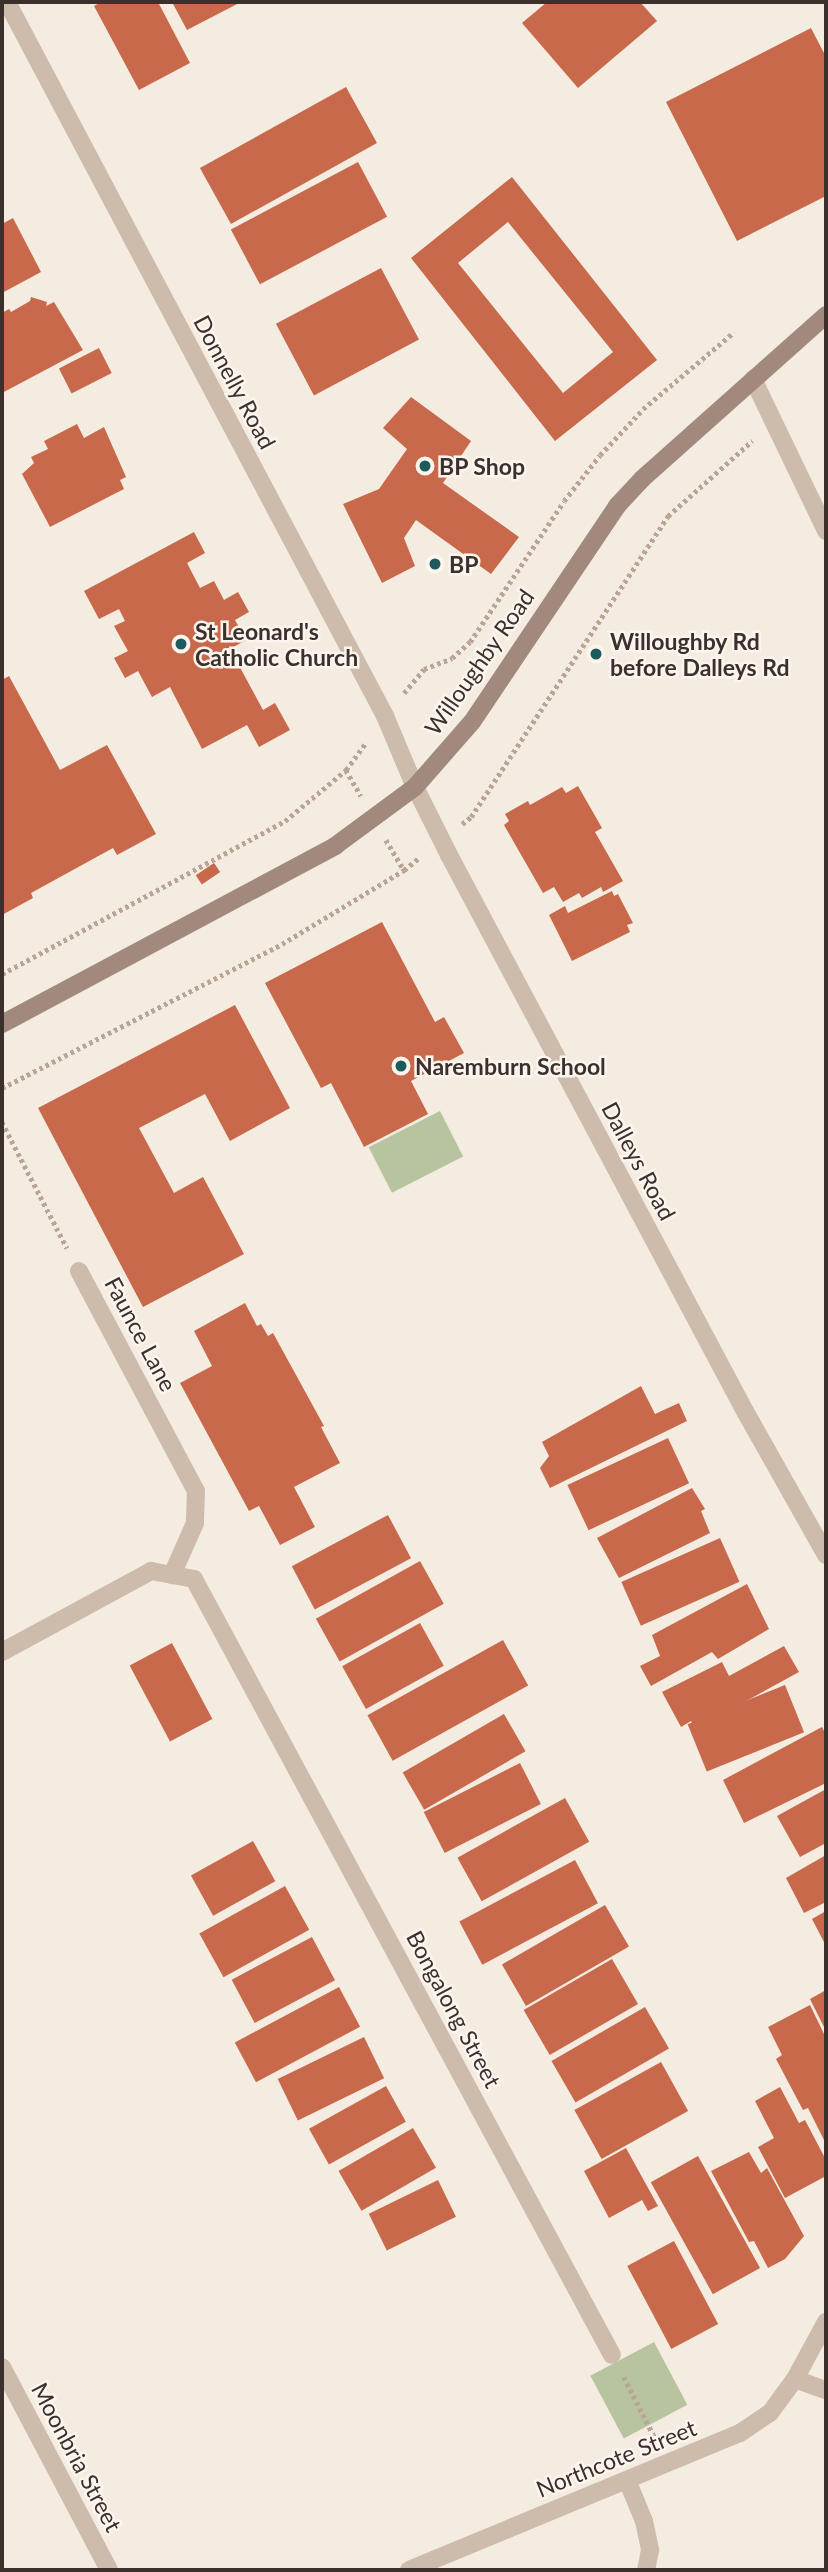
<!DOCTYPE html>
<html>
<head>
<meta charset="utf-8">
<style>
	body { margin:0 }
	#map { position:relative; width:828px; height:2572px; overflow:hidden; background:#f4ebe1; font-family:Lato,sans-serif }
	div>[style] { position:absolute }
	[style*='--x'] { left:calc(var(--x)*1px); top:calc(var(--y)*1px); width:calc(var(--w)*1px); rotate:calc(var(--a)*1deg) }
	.green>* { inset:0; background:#b8c4a0; transform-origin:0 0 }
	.building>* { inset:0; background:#c8694b; transform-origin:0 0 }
	.path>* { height:4.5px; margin-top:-2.25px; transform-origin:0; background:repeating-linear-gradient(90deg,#b9a596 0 3.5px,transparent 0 7px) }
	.service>* { height:18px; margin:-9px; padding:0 9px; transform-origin:9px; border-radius:9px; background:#cdbbac }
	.minor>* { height:18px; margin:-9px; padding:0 9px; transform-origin:9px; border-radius:9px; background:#cdbbac }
	.tertiary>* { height:18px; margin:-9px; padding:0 9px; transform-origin:9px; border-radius:9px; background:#cdbbac }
	.secondary>* { height:18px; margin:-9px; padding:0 9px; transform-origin:9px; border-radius:9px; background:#a18a7d }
	.dots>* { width:19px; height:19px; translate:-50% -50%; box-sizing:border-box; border:4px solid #fbf5ee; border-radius:50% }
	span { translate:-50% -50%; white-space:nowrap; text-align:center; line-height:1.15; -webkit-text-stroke:5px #fbf5ee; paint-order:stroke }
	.street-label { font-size:23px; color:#3b302b }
	.poi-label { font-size:23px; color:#3b302b; font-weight:700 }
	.left { translate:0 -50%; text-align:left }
	.frame { position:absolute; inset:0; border:4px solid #3b302b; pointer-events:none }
</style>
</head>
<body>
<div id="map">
	<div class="green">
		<i style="left:440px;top:1111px;width:51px;height:80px;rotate:63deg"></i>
		<i style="left:654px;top:2342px;width:71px;height:72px;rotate:62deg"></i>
	</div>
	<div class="building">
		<i style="clip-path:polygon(101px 2px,158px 2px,190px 63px,139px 90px,94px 6px)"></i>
		<i style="clip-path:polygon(172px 2px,241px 2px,187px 30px)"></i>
		<i style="clip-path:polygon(547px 2px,640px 2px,657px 21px,578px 88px,522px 23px)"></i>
		<i style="clip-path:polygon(811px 28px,826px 57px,826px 196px,737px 241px,666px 102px)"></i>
		<i style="left:346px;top:87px;width:64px;height:167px;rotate:61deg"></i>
		<i style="left:358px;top:162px;width:62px;height:144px;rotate:62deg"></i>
		<i style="clip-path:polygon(evenodd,512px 177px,657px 360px,555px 441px,411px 258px,512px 177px,508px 222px,613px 352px,563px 393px,458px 263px,508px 222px)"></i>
		<i style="clip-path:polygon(13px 218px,41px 272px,2px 293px,2px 224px)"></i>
		<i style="left:381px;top:268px;width:81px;height:119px;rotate:62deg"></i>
		<i style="clip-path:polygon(31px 297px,47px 302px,46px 306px,54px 302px,83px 350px,2px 393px,2px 313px,9px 309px,11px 312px,30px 301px)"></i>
		<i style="left:99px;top:348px;width:28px;height:45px;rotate:63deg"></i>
		<i style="clip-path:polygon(411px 397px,471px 441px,443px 483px,519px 537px,491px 574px,416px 520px,404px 538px,415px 566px,382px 583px,343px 504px,379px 489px,407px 449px,383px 428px)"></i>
		<i style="clip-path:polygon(77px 424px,84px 438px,104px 427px,126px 477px,120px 480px,124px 489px,50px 527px,22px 474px,34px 463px,31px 457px,48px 449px,44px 441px)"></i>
		<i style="clip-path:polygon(194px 532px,205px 553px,187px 563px,200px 588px,214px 581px,224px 600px,238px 592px,249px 612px,235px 620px,246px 640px,230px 649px,263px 710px,275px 703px,290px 730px,259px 747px,247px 725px,202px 749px,170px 687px,152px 697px,138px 671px,125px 678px,114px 658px,128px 651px,114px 626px,125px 621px,119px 609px,99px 619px,84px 591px)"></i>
		<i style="clip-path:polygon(9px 676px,60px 770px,107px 745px,156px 834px,117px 855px,113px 848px,31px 893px,33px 898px,2px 915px,2px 680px)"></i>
		<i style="clip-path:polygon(578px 786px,602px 828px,595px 832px,623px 881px,603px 892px,601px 887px,582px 898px,579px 893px,563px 902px,554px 887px,543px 893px,504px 825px,509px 821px,505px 814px,528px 801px,530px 805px,562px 787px,566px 793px)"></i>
		<i style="left:214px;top:863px;width:11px;height:22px;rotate:56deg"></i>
		<i style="clip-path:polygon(612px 891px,614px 896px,618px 894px,633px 923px,627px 925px,630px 932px,572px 961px,549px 915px,565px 906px,568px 913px)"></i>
		<i style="clip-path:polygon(382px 922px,435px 1022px,444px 1017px,464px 1053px,411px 1081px,428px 1114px,364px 1147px,331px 1083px,321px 1088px,265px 983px)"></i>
		<i style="clip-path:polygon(235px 1005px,290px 1108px,230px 1141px,205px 1094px,139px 1128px,174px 1193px,203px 1177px,244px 1254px,143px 1307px,38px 1108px)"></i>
		<i style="clip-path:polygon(245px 1303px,257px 1326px,261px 1324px,268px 1336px,273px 1333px,324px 1426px,321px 1427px,340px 1463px,294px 1487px,315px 1527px,280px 1545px,259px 1506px,249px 1511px,180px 1383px,212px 1366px,194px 1331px)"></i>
		<i style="clip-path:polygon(641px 1386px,655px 1414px,679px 1403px,687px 1421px,550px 1488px,540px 1468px,549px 1456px,542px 1442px)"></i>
		<i style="left:668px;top:1438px;width:50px;height:111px;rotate:65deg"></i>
		<i style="clip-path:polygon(692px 1488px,705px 1509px,701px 1511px,710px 1533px,619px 1578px,597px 1538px)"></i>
		<i style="left:388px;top:1515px;width:49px;height:109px;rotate:62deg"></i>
		<i style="left:720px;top:1538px;width:48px;height:108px;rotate:66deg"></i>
		<i style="left:420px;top:1561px;width:49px;height:119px;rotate:61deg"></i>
		<i style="clip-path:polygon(747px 1584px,769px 1629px,718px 1659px,712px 1652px,651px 1686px,640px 1666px,660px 1656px,652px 1635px)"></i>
		<i style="left:420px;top:1623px;width:49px;height:89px;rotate:61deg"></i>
		<i style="left:503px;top:1640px;width:52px;height:155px;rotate:61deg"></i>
		<i style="left:172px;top:1643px;width:86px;height:48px;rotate:62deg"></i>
		<i style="clip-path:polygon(784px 1646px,799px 1672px,695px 1729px,691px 1721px,681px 1727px,662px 1692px,722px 1662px,729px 1676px)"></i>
		<i style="left:785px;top:1685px;width:51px;height:105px;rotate:68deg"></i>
		<i style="left:504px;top:1714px;width:43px;height:117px;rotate:60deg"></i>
		<i style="clip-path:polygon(822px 1727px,826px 1735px,826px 1783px,744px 1823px,723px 1780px)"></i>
		<i style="left:520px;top:1763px;width:46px;height:108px;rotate:63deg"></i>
		<i style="clip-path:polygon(826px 1789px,826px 1843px,800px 1857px,777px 1816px)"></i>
		<i style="left:565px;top:1798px;width:50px;height:123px;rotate:61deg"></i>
		<i style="left:253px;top:1841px;width:46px;height:71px;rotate:61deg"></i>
		<i style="clip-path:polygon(826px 1855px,826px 1902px,804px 1913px,786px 1878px)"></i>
		<i style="left:575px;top:1860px;width:49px;height:131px;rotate:62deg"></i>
		<i style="left:285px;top:1886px;width:50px;height:98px;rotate:61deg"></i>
		<i style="left:605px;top:1905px;width:48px;height:119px;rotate:60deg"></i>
		<i style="clip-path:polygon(826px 1911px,826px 1946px,812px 1919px)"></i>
		<i style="left:312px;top:1937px;width:49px;height:91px;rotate:62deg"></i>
		<i style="left:612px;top:1959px;width:52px;height:102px;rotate:60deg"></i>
		<i style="left:339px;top:1987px;width:45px;height:118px;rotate:62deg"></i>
		<i style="clip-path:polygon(826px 1990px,826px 2031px,810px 1999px)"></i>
		<i style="clip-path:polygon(810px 2005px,826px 2038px,826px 2144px,808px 2108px,803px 2110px,776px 2059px,782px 2055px,768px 2027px)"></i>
		<i style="left:645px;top:2007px;width:48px;height:108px;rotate:60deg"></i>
		<i style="left:364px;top:2037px;width:46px;height:96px;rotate:64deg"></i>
		<i style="left:661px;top:2062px;width:56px;height:99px;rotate:61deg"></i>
		<i style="left:386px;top:2086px;width:41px;height:88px;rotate:61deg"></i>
		<i style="clip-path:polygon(780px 2087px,799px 2123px,805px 2120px,826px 2160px,826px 2176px,785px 2198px,758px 2147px,774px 2138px,755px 2101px)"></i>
		<i style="left:413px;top:2128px;width:46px;height:86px;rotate:60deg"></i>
		<i style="clip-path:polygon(626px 2148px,658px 2206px,648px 2211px,642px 2200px,609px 2218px,584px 2171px)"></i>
		<i style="clip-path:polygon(749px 2152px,761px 2173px,767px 2168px,804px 2236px,785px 2259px,768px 2268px,754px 2241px,749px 2242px,711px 2171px)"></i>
		<i style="left:698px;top:2156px;width:128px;height:54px;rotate:61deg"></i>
		<i style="left:438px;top:2180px;width:41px;height:77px;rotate:64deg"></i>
		<i style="left:674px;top:2241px;width:94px;height:53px;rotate:62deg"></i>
	</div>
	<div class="path">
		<i style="--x:404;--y:693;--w:31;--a:-50"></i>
		<i style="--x:424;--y:669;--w:30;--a:-21"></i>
		<i style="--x:452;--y:658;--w:24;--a:-42"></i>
		<i style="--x:470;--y:642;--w:169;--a:-56.3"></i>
		<i style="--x:564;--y:501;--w:58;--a:-52"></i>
		<i style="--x:600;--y:455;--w:63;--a:-46.9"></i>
		<i style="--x:643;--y:409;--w:119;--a:-40.2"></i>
		<i style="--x:346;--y:770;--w:30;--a:60"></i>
		<i style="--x:462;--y:824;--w:11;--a:-38"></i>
		<i style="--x:471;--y:817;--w:360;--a:-56.8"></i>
		<i style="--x:668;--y:516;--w:113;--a:-41.8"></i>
		<i style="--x:386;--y:840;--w:35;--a:59"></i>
		<i style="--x:404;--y:870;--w:19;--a:-39"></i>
		<i style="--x:2;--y:974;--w:322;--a:-28.4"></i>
		<i style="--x:285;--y:821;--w:80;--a:-39.9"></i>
		<i style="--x:346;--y:770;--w:34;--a:-54"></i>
		<i style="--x:2;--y:1088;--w:315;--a:-27.2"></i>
		<i style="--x:282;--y:944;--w:143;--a:-31.2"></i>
		<i style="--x:2;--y:1122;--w:142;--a:62.7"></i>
		<i style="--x:624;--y:2377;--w:68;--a:63.1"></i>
	</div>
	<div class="service">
		<i style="--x:753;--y:379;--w:169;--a:64.3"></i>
		<i style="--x:79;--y:1271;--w:249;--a:62"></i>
		<i style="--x:196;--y:1491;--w:32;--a:92"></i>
		<i style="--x:195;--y:1523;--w:57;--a:113.9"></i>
	</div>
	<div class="minor">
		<i style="--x:7;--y:2;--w:808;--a:62.1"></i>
		<i style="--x:385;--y:716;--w:77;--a:67.1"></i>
		<i style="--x:415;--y:787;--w:76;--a:63.4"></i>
		<i style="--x:449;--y:855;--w:632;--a:61.98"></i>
		<i style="--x:746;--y:1413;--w:163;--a:60.6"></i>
		<i style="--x:2;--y:1652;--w:170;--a:-28.5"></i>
		<i style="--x:151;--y:1571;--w:44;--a:10.5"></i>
		<i style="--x:194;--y:1579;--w:881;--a:61.69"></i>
		<i style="--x:2;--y:2367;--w:229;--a:62.2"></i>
		<i style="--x:795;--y:2379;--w:65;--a:-61.5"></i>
		<i style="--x:627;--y:2480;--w:44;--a:67.5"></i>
		<i style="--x:644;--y:2521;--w:30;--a:78"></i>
		<i style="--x:650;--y:2550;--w:20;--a:101"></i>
	</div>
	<div class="tertiary">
		<i style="--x:409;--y:2570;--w:358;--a:-22.5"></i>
		<i style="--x:740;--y:2433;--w:36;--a:-34"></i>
		<i style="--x:770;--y:2413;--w:42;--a:-53.7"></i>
		<i style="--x:795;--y:2379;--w:33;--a:20"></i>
	</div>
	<div class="secondary">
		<i style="--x:2;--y:1024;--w:378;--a:-28.1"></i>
		<i style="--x:335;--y:846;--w:99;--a:-36.4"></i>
		<i style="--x:415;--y:787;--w:86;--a:-48.8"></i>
		<i style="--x:472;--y:722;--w:260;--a:-56.1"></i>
		<i style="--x:617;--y:506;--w:37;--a:-47"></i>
		<i style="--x:642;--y:479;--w:246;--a:-41.7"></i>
	</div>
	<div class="dots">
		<i style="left:425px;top:466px;background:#1f5a5e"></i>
		<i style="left:435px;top:564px;background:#1f5a5e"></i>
		<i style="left:181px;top:644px;background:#1f5a5e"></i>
		<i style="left:596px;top:654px;background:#1f5a5e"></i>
		<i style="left:401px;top:1066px;background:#1f5a5e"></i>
	</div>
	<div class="street-label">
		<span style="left:235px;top:382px;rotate:62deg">Donnelly Road</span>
		<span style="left:479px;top:662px;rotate:-55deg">Willoughby Road</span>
		<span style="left:639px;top:1161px;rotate:62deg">Dalleys Road</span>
		<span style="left:141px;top:1334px;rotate:62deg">Faunce Lane</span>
		<span style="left:454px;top:2009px;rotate:62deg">Bongalong Street</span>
		<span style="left:77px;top:2457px;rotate:62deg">Moonbria Street</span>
		<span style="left:616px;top:2458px;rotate:-22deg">Northcote Street</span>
	</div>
	<div class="poi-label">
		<span class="left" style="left:439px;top:466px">BP Shop</span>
		<span class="left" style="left:449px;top:564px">BP</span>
		<span class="left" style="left:195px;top:644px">St Leonard's<br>Catholic Church</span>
		<span class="left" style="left:610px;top:654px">Willoughby Rd<br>before Dalleys Rd</span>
		<span class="left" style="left:415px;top:1066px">Naremburn School</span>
	</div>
	<div class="frame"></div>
</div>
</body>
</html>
